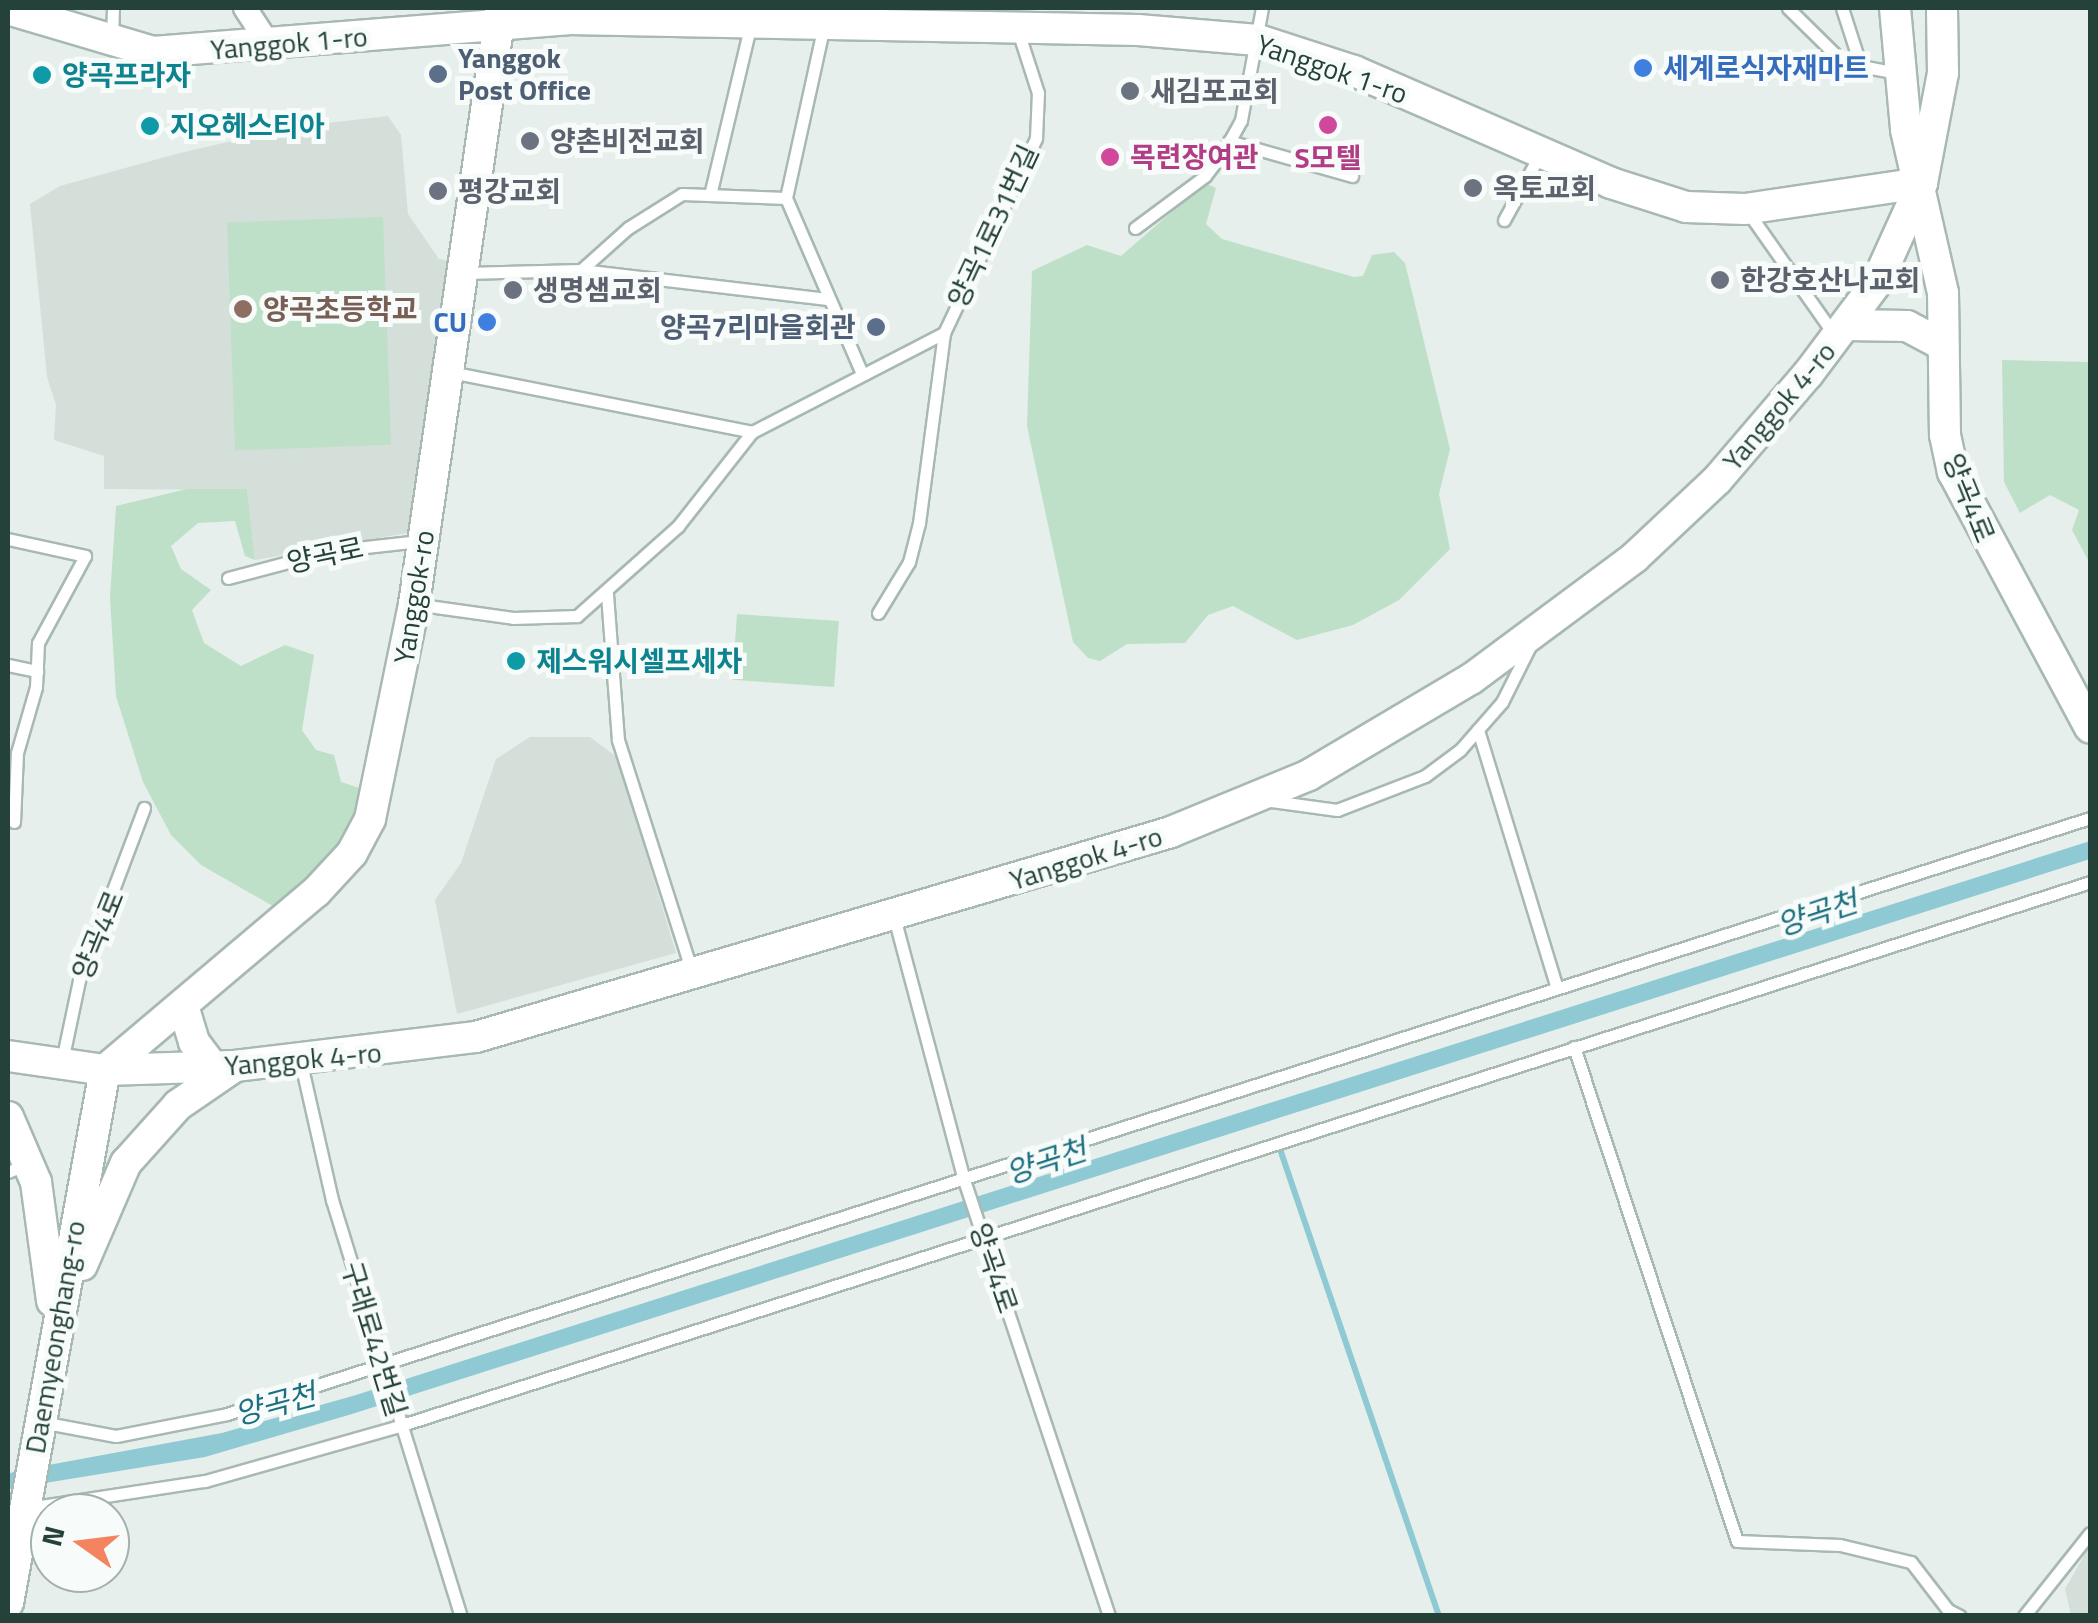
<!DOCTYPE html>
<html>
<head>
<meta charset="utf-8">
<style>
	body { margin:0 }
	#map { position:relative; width:2098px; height:1623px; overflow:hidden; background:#e6efeb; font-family:"Titillium Web","Noto Sans KR",sans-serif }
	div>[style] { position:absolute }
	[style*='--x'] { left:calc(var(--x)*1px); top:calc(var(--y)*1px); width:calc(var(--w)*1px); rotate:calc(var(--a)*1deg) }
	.built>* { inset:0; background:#d4dfda }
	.green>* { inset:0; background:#bfe0c8; transform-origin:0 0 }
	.water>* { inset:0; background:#8ec9d4 }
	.stream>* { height:6px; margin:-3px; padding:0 3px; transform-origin:3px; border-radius:3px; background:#8ec9d4 }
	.roads { filter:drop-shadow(2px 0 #a8b8b2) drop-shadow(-2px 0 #a8b8b2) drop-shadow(0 2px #a8b8b2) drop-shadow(0 -2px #a8b8b2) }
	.lane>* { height:11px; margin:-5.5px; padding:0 5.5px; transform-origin:5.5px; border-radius:5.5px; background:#fff }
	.street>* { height:22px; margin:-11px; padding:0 11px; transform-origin:11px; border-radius:11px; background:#fff }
	.secondary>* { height:30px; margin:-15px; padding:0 15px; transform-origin:15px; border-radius:15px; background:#fff }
	.dots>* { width:28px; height:28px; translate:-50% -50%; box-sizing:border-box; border:5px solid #f7fbf9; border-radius:50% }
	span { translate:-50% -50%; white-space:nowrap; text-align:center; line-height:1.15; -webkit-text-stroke:10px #f7fbf9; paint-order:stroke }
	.street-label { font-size:28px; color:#24423a }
	.service-label { font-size:28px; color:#4e5e75; font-weight:700 }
	.left { translate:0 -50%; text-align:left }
	.right { translate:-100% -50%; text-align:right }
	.shop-label { font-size:28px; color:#366cbe; font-weight:700 }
	.culture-label { font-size:28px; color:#0d838f; font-weight:700 }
	.worship-label { font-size:28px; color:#5b616d; font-weight:700 }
	.hotel-label { font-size:28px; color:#b23c85; font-weight:700 }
	.education-label { font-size:28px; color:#785e54; font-weight:700 }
	.water-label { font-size:30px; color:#1c6f80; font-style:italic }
	.frame { position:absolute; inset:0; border:10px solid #24423a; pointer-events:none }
	.north { position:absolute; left:30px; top:1493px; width:100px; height:100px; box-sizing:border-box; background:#f7fbf9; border:2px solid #a3b1ad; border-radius:50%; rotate:284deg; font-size:28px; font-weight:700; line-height:40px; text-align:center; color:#24423a }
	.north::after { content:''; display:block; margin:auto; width:35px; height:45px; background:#f4845f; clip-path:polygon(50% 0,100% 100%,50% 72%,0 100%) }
</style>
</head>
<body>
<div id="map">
	<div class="built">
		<i style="clip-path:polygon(388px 116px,401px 135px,408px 214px,439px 259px,450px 261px,407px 533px,255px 560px,247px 490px,104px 489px,104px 456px,54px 440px,56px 405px,47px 377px,30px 204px,60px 186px,176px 154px,293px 127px)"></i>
		<i style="clip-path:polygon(530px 737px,590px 737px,617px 757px,676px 953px,457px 1014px,435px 900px,461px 863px,496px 759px)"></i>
		<i style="clip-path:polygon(2090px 1545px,2090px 1615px,2071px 1615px,2065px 1589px)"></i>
	</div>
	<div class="green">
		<i style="clip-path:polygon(1205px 183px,1216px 188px,1206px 224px,1222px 239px,1354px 277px,1363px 276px,1372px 255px,1394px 252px,1405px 263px,1450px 449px,1439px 494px,1450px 549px,1399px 600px,1353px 625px,1297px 640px,1233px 606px,1208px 615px,1185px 643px,1127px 644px,1100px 661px,1088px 658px,1073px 642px,1027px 426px,1032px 271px,1087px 245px,1121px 256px)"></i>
		<i style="left:383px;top:217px;width:228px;height:156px;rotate:88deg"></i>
		<i style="clip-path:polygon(2002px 360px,2090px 362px,2090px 564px,2072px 530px,2079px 510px,2050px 495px,2020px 513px,2004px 482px)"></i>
		<i style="clip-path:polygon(187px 489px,247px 489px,255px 560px,245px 556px,235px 521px,198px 523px,171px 546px,181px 569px,211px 590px,192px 610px,204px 643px,241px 666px,285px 645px,314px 655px,302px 730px,316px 750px,334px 755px,341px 782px,363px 789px,343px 847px,278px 909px,201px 865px,171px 835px,143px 782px,116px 696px,110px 598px,116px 506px)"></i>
		<i style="left:737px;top:614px;width:102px;height:66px;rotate:4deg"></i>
	</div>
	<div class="water">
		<i style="clip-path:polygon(2090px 841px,2090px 859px,352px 1414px,205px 1457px,8px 1489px,8px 1474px,16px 1471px,222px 1433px,356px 1395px)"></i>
	</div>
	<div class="stream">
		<i style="--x:1281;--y:1152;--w:490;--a:71.2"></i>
	</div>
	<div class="roads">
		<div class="lane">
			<i style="--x:1788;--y:8;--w:78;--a:44.5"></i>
			<i style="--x:1844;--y:63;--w:55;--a:10.5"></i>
			<i style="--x:1842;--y:8;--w:65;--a:72.1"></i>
			<i style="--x:824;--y:25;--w:177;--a:102.4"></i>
			<i style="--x:786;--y:198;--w:189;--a:66.6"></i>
			<i style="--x:112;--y:37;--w:29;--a:-88"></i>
			<i style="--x:1229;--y:141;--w:128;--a:15.9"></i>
			<i style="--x:711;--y:191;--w:169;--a:-76.6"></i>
			<i style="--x:1748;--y:212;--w:151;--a:54.9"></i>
			<i style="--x:1504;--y:220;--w:73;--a:-61.3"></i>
			<i style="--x:1135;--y:228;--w:87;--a:-36.6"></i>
			<i style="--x:1205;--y:176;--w:31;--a:-53"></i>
			<i style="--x:1224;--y:151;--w:35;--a:-61"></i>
			<i style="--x:1241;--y:120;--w:114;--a:-79.4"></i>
			<i style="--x:581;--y:270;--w:63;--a:-41.8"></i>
			<i style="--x:628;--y:228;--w:64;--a:-32.2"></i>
			<i style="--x:682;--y:194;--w:104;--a:2.2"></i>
			<i style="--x:464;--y:273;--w:117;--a:-1.5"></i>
			<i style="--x:581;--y:270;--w:248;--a:6.7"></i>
			<i style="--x:450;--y:372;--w:308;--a:11.2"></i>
			<i style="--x:8;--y:539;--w:79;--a:12.4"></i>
			<i style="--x:85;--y:556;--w:99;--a:118.4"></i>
			<i style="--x:38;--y:643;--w:44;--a:92.6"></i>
			<i style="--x:36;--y:687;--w:69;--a:106.1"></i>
			<i style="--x:17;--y:753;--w:69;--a:92.5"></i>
			<i style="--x:228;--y:578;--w:106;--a:-14.8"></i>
			<i style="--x:330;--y:551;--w:90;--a:-6.4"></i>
			<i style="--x:607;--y:594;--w:146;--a:85.7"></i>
			<i style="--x:618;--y:740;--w:240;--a:72.3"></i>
			<i style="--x:414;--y:604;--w:100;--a:8"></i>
			<i style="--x:513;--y:618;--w:64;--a:-1.8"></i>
			<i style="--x:577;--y:616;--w:135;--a:-41.7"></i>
			<i style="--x:678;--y:526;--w:120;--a:-51.8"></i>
			<i style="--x:752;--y:432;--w:216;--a:-27.3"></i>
			<i style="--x:878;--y:613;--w:60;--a:-58.7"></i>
			<i style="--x:909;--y:562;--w:40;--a:-75.6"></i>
			<i style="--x:919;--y:523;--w:192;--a:-82.5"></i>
			<i style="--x:944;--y:333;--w:216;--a:-64.7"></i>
			<i style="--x:1036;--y:138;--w:45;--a:-87.5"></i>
			<i style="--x:1038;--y:93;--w:65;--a:-107.9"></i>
			<i style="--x:8;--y:665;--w:30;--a:12"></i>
			<i style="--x:1478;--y:730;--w:270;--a:73"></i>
			<i style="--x:1264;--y:800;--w:74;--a:7.8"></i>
			<i style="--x:1337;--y:810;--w:94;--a:-21.1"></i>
			<i style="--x:1425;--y:776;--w:44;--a:-36.6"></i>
			<i style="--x:1460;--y:750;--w:64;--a:-48.8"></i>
			<i style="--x:1502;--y:702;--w:65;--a:-63.4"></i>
			<i style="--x:894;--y:917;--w:269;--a:75.1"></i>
			<i style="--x:963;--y:1177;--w:463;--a:71.6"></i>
			<i style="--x:1574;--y:1047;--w:520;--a:71.74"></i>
			<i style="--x:1737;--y:1541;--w:103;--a:2.2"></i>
			<i style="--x:1840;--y:1545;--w:73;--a:13.5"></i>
			<i style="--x:1911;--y:1562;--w:61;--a:52.4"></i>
			<i style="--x:1948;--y:1610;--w:13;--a:27"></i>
			<i style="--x:300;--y:1059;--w:145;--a:77.2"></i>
			<i style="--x:332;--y:1200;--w:436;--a:72.8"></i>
			<i style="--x:62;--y:1061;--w:83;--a:-78.1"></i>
			<i style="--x:79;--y:980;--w:184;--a:-69.3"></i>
			<i style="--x:8;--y:1172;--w:21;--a:-23"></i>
			<i style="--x:41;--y:1422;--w:76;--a:10.6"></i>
			<i style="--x:116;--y:1436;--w:113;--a:-11.2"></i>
			<i style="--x:227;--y:1414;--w:1956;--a:-17.74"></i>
			<i style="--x:8;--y:1511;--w:199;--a:-8.7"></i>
			<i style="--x:205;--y:1481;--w:202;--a:-15.8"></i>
			<i style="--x:399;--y:1426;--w:1776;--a:-17.83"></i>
			<i style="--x:2024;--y:1616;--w:106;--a:-51.5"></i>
		</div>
		<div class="street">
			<i style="--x:245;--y:8;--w:45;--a:56.7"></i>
		</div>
		<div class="secondary">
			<i style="--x:1895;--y:8;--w:122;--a:84.8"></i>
			<i style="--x:1906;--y:130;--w:167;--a:77.2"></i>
			<i style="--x:1943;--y:293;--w:142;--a:89.2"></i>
			<i style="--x:1945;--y:435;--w:38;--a:78"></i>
			<i style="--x:1953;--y:472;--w:290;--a:61.8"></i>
			<i style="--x:8;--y:9;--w:151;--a:16.5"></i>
			<i style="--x:153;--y:52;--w:416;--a:-4.5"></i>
			<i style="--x:568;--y:19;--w:570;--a:1.11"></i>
			<i style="--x:1138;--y:30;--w:120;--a:4.8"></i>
			<i style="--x:1258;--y:40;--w:101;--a:17.9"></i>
			<i style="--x:1354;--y:71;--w:280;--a:23.5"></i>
			<i style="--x:1611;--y:183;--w:79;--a:17.7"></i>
			<i style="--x:1686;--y:207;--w:59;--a:1.9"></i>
			<i style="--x:1745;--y:209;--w:179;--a:-8.4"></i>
			<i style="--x:1847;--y:325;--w:60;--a:1"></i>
			<i style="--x:1907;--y:326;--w:41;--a:27.8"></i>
			<i style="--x:184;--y:1009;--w:34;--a:73"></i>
			<i style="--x:194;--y:1042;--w:30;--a:53"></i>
			<i style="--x:8;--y:1056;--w:98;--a:8.2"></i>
			<i style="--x:105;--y:1070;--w:130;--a:-1.8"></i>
			<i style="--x:235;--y:1066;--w:243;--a:-6.9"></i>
			<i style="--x:476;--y:1037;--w:725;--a:-16.43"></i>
			<i style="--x:1171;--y:832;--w:149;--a:-22.4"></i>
			<i style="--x:1309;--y:775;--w:188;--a:-30.7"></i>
			<i style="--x:1471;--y:679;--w:204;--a:-36.6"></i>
			<i style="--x:1635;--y:557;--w:112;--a:-43.2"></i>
			<i style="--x:1717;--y:480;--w:140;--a:-49.4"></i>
			<i style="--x:1808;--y:374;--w:115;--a:-53.1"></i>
			<i style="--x:1877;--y:282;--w:109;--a:-65.6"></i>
			<i style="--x:1922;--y:183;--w:112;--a:-79.2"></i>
			<i style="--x:1943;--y:73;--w:65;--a:-90.9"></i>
			<i style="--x:105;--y:1070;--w:276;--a:-40.2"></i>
			<i style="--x:316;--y:892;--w:53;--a:-47.3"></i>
			<i style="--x:352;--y:853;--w:38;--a:-62"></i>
			<i style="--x:370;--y:819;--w:219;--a:-78.4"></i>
			<i style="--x:414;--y:604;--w:602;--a:-81.7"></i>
			<i style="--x:8;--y:1117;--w:71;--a:66.7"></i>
			<i style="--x:36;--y:1182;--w:120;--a:82.3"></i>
			<i style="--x:82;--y:1265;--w:111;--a:-66.7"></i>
			<i style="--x:126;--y:1163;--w:78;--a:-48.1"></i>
			<i style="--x:178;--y:1105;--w:69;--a:-34.4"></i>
			<i style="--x:8;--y:1603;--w:542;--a:-79.69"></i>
		</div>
	</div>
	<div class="dots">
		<i style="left:1643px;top:68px;background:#3f7fe0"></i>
		<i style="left:438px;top:74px;background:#5c6f8a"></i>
		<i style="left:42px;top:75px;background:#0f9aa8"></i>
		<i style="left:1130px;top:91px;background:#6b7280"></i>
		<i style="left:1328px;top:125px;background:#d1479c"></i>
		<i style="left:150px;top:126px;background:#0f9aa8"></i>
		<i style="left:530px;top:141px;background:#6b7280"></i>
		<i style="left:1110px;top:157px;background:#d1479c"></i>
		<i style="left:1473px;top:188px;background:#6b7280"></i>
		<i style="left:438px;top:191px;background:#6b7280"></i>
		<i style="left:1720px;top:280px;background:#6b7280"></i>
		<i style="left:513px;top:290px;background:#6b7280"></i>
		<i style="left:243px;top:309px;background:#8d6e63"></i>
		<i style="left:487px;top:322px;background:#3f7fe0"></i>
		<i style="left:876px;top:327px;background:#5c6f8a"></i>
		<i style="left:516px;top:661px;background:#0f9aa8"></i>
	</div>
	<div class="street-label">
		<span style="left:289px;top:43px;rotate:-5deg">Yanggok 1-ro</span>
		<span style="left:1332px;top:69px;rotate:19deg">Yanggok 1-ro</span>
		<span style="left:993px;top:226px;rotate:-65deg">양곡1로31번길</span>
		<span style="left:1779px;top:406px;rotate:-50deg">Yanggok 4-ro</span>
		<span style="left:1969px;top:498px;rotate:68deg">양곡4로</span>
		<span style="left:325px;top:555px;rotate:-12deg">양곡로</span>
		<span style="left:414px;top:597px;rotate:-81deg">Yanggok-ro</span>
		<span style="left:1086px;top:858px;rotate:-17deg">Yanggok 4-ro</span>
		<span style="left:98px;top:935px;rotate:-68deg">양곡4로</span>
		<span style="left:303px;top:1059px;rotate:-5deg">Yanggok 4-ro</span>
		<span style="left:994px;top:1268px;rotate:71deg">양곡4로</span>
		<span style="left:55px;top:1337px;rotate:-80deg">Daemyeonghang-ro</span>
		<span style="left:374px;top:1339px;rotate:73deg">구래로42번길</span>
	</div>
	<div class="service-label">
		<span class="left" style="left:458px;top:74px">Yanggok<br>Post Office</span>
		<span class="right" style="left:856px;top:327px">양곡7리마을회관</span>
	</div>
	<div class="shop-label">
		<span class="left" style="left:1663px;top:68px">세계로식자재마트</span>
		<span class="right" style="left:467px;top:322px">CU</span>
	</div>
	<div class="culture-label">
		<span class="left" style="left:62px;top:75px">양곡프라자</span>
		<span class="left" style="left:170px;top:126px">지오헤스티아</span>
		<span class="left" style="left:536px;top:661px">제스워시셀프세차</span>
	</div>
	<div class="worship-label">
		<span class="left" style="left:1150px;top:91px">새김포교회</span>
		<span class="left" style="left:550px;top:141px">양촌비전교회</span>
		<span class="left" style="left:1493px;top:188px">옥토교회</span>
		<span class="left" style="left:458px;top:191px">평강교회</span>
		<span class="left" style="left:1740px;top:280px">한강호산나교회</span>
		<span class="left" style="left:533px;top:290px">생명샘교회</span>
	</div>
	<div class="hotel-label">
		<span class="left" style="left:1130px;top:157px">목련장여관</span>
		<span style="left:1328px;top:158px">S모텔</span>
	</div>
	<div class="education-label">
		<span class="left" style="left:263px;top:309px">양곡초등학교</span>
	</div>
	<div class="water-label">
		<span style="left:1817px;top:913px;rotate:-18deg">양곡천</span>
		<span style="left:1046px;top:1161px;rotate:-18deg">양곡천</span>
		<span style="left:275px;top:1404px;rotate:-15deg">양곡천</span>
	</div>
	<div class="frame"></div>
	<div class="north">N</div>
</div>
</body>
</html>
